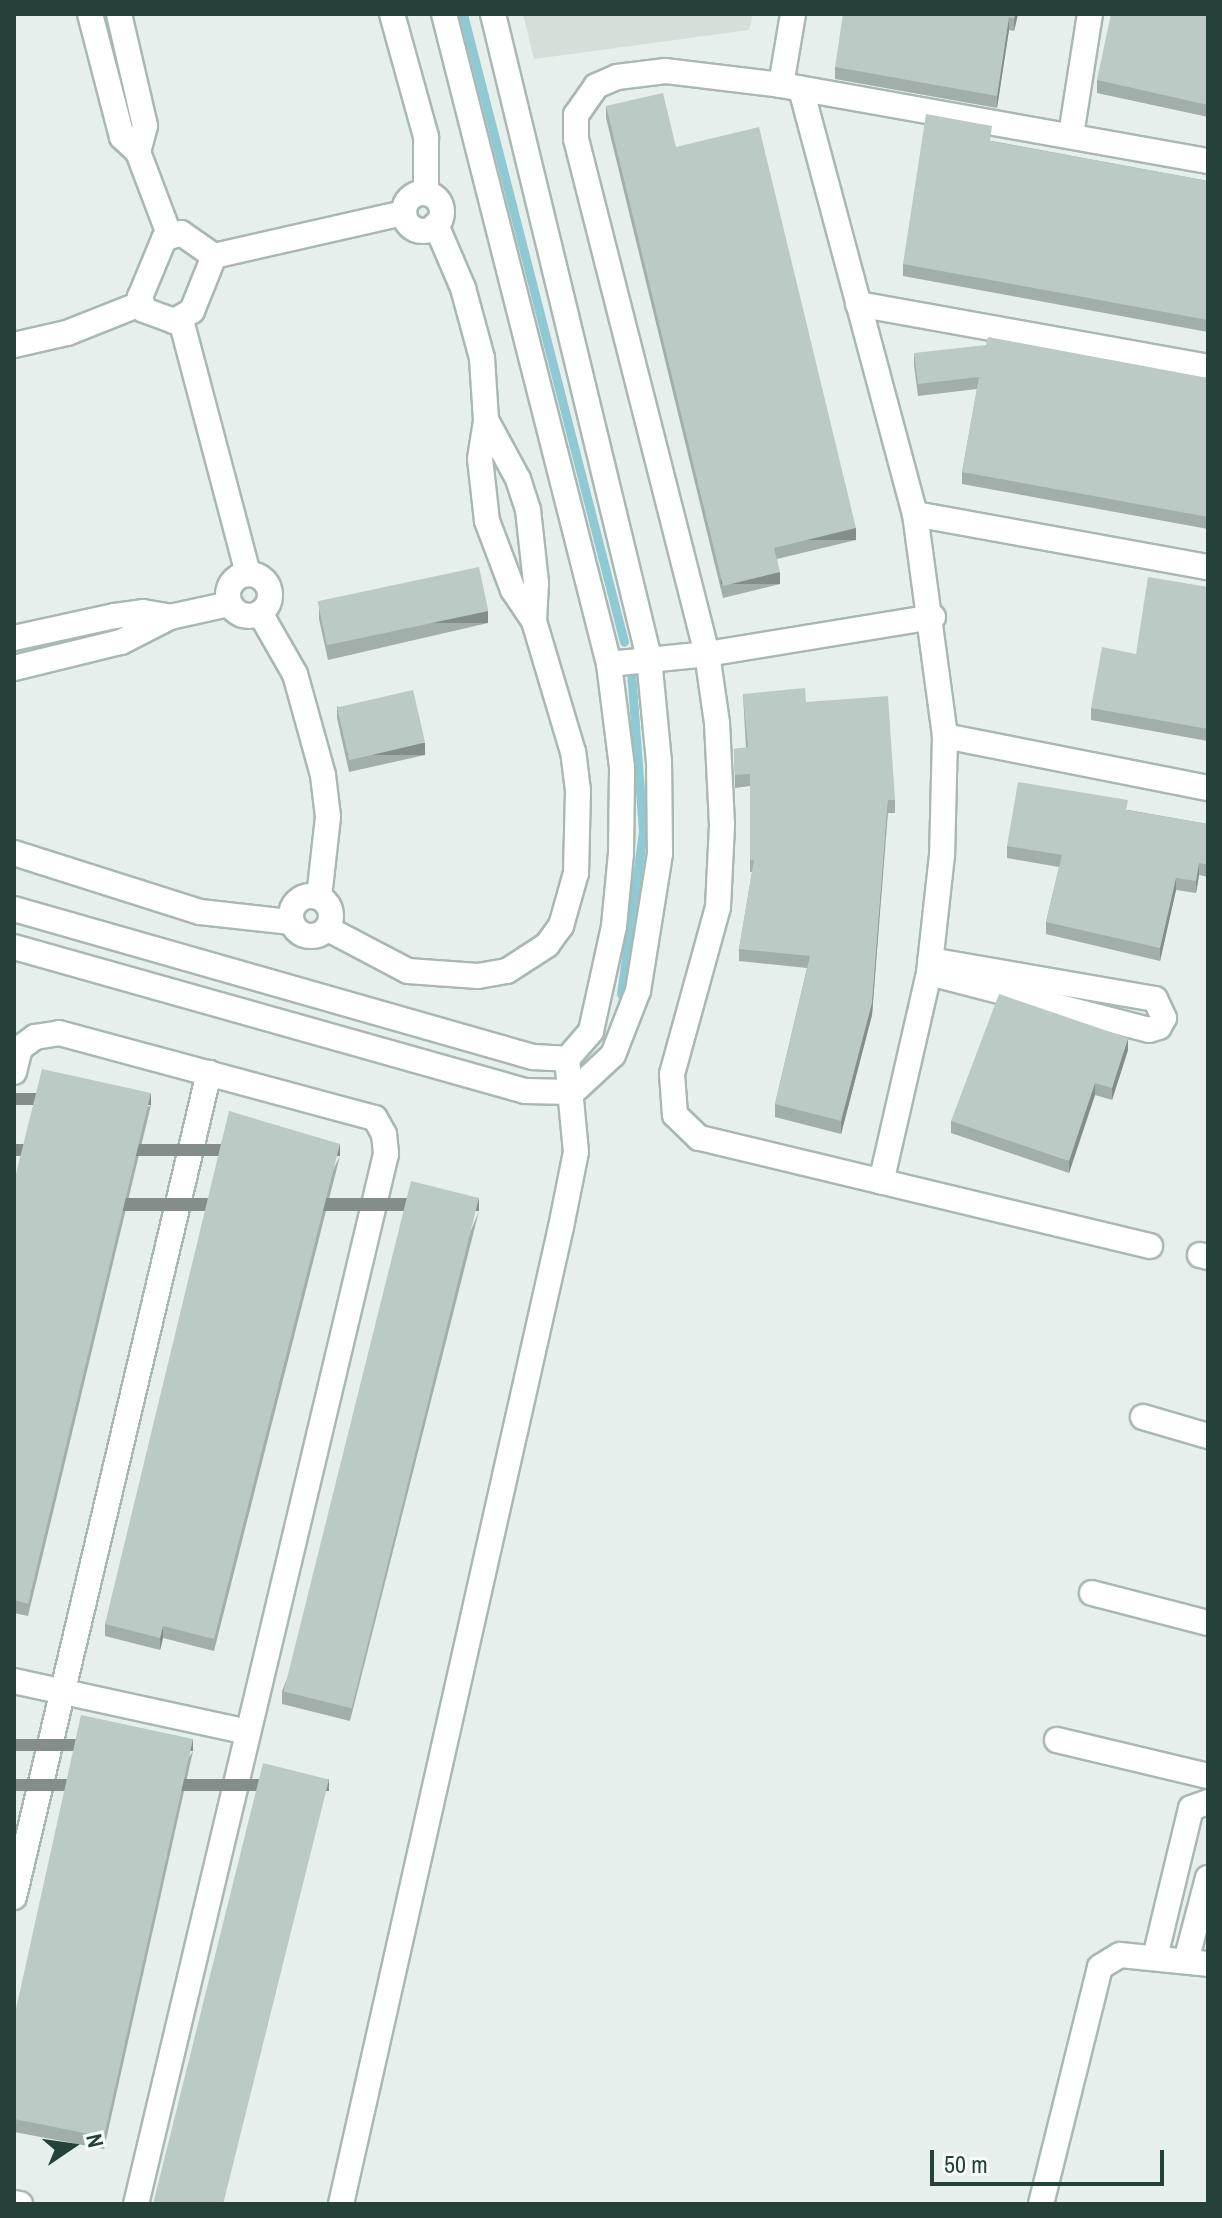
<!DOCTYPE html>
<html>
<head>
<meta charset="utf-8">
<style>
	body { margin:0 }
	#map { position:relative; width:1222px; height:2218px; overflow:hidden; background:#e6efeb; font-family:"Archivo Narrow",sans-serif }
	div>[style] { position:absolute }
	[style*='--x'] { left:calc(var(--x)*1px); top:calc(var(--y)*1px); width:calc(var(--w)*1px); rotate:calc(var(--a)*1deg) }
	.built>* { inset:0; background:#d4dfda }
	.stream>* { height:9px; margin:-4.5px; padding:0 4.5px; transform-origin:4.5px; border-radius:4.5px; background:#8ec9d4 }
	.roads { filter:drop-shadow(2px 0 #a8b8b2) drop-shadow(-2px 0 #a8b8b2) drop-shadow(0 2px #a8b8b2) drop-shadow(0 -2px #a8b8b2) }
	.minor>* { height:24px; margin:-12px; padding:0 12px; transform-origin:12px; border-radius:12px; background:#fff }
	.minor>.ring { margin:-12px; padding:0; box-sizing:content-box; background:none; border:24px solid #fff; border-radius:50% }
	.tertiary>* { height:24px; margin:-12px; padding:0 12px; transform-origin:12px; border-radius:12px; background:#fff }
	.wall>* { inset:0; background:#a1aea9 }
	.shaded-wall>* { inset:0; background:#838d89; transform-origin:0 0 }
	.building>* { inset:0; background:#bbcac4; transform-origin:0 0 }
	span { translate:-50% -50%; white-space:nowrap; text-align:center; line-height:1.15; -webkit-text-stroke:6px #f7fbf9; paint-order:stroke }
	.frame { position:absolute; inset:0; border:16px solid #24423a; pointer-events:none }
	.north { position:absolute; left:32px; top:2106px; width:80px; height:80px; -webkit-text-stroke:6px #f7fbf9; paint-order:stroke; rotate:77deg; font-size:22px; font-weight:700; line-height:32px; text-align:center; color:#24423a }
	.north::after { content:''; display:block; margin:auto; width:28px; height:36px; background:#24423a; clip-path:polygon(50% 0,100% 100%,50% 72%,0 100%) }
	.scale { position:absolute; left:930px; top:2150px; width:234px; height:36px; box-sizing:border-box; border:4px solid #24423a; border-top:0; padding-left:10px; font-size:24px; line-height:28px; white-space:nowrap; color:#24423a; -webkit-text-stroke:6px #f7fbf9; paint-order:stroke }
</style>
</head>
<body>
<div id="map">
	<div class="built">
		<i style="clip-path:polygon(523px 14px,753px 14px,749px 30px,534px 59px)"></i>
	</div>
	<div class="stream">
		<i style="--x:463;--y:14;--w:648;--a:75.62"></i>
		<i style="--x:621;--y:994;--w:164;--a:-82.3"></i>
		<i style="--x:643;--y:831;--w:158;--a:-94.3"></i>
	</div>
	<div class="roads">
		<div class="minor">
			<i style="--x:90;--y:14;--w:127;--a:75.4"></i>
			<i style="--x:122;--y:137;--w:22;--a:43"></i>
			<i style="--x:138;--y:152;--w:88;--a:69.3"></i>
			<i style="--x:119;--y:14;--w:115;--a:76.9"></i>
			<i style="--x:145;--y:126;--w:27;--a:105"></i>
			<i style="--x:392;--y:14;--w:128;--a:74.5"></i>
			<i style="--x:426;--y:137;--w:56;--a:90"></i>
			<i style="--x:781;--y:85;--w:72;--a:-80.4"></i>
			<i style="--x:801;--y:89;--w:440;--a:75"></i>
			<i style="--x:915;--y:514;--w:224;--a:82.3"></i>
			<i style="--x:945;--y:736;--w:119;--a:91.4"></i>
			<i style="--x:942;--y:855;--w:119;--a:96.3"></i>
			<i style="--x:929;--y:973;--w:214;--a:102.9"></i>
			<i style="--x:1071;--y:135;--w:122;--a:-81.1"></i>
			<i class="ring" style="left:404px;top:193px;width:14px;height:14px"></i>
			<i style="--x:181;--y:233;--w:40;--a:34.9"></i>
			<i style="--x:214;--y:256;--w:59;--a:111.8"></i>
			<i style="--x:192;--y:311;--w:21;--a:151"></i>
			<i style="--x:174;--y:321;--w:32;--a:-160"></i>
			<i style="--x:144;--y:310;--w:14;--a:-107"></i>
			<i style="--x:140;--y:297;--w:63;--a:-67.5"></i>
			<i style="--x:164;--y:239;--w:18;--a:-19"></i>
			<i style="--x:214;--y:256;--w:195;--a:-12.8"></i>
			<i style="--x:858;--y:304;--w:356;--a:10.2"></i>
			<i style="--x:181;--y:320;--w:263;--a:75.2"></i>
			<i style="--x:14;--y:345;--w:54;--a:-12.8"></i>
			<i style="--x:67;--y:333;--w:79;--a:-21.7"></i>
			<i style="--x:486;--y:420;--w:67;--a:61.5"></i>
			<i style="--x:518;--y:479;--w:33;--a:72"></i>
			<i style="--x:528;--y:510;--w:73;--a:83.7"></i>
			<i style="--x:536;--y:583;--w:38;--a:93"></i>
			<i style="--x:915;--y:514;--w:298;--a:10.3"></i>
			<i class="ring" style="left:228px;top:574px;width:18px;height:18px"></i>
			<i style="--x:260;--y:613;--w:70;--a:60.2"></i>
			<i style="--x:295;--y:674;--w:105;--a:74.5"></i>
			<i style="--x:323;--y:775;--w:42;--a:83.2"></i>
			<i style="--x:328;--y:817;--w:81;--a:96.4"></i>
			<i style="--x:14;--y:638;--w:103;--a:-12.3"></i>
			<i style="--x:115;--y:616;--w:28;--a:-8"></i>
			<i style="--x:143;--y:612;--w:27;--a:10"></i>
			<i style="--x:170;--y:617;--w:60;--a:-12.4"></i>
			<i style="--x:609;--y:664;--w:99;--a:-5.8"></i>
			<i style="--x:707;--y:654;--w:229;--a:-9.3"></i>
			<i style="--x:14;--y:668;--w:110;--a:-13.7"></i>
			<i style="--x:121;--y:642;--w:55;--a:-27"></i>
			<i style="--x:945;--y:736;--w:268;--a:11.2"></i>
			<i style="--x:14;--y:853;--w:195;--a:17.6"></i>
			<i style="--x:200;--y:912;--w:92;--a:6.3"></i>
			<i class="ring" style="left:291px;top:896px;width:16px;height:16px"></i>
			<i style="--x:328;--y:929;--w:90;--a:27.7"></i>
			<i style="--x:408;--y:971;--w:70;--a:4.1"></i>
			<i style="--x:478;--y:976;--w:29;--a:-10"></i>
			<i style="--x:507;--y:971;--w:48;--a:-33"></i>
			<i style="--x:547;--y:945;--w:24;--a:-54"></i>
			<i style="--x:561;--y:926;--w:55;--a:-74.2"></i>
			<i style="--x:576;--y:873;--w:82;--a:-88.6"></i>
			<i style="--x:578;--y:791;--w:39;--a:-97"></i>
			<i style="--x:573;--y:752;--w:137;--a:-106.6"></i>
			<i style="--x:534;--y:621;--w:37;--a:-124"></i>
			<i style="--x:513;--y:590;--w:74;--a:-110.6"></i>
			<i style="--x:487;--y:521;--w:62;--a:-96.4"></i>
			<i style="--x:480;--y:459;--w:39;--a:-81"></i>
			<i style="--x:486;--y:420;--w:62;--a:-93.7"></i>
			<i style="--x:482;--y:358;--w:73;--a:-105.2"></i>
			<i style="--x:463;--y:288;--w:69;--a:-113.2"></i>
			<i style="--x:929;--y:973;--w:227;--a:14.5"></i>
			<i style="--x:1149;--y:1030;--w:10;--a:-17"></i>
			<i style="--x:1159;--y:1027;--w:10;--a:-61"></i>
			<i style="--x:1164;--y:1018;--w:21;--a:-115"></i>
			<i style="--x:1155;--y:999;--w:228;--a:-170.2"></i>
			<i style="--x:14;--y:1072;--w:25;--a:-76"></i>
			<i style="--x:20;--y:1048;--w:19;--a:-36"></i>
			<i style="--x:35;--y:1037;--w:24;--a:-9"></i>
			<i style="--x:59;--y:1033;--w:327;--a:15.1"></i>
			<i style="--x:375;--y:1118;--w:18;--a:61"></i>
			<i style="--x:384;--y:1134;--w:20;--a:84"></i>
			<i style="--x:386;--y:1154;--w:1079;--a:103.39"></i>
			<i style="--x:1150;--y:1246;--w:464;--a:-166.5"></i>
			<i style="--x:699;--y:1138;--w:33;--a:-136"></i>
			<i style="--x:675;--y:1115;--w:41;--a:-94.2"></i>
			<i style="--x:672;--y:1074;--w:173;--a:-74.6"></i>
			<i style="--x:718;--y:907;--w:82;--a:-87.2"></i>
			<i style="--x:722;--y:825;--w:102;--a:-92.8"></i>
			<i style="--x:717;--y:723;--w:70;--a:-98.2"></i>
			<i style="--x:707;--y:654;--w:531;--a:-104.27"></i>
			<i style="--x:576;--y:139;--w:24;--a:-90"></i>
			<i style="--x:576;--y:115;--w:35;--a:-55"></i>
			<i style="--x:596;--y:86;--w:23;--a:-23"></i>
			<i style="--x:617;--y:77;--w:49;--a:-7"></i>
			<i style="--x:666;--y:71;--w:116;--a:6.9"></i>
			<i style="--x:781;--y:85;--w:434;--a:10.1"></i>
			<i style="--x:1200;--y:1255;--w:8;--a:14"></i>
			<i style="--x:1143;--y:1417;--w:68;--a:16.3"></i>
			<i style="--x:1092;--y:1593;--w:120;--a:14.5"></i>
			<i style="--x:14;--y:1681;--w:239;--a:12.3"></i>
			<i style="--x:1057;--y:1740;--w:155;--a:13.4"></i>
			<i style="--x:14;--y:1897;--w:847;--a:-76.69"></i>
			<i style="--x:1155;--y:1957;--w:153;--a:-76.4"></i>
			<i style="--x:1191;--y:1808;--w:18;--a:-19"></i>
			<i style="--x:1186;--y:1961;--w:86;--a:-75.2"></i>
			<i style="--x:14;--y:2203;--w:6;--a:9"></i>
			<i style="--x:341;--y:2204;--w:1001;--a:-77.31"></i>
			<i style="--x:561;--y:1227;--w:76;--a:-78.7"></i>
			<i style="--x:576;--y:1152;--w:93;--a:-95.5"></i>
			<i style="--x:1041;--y:2204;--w:244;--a:-76"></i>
			<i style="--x:1100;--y:1967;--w:23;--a:-31"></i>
			<i style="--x:1120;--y:1955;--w:88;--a:5.8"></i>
		</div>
		<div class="tertiary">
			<i style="--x:14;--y:909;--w:540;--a:15.92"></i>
			<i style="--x:533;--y:1057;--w:34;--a:3"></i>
			<i style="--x:567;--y:1059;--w:37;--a:-49"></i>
			<i style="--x:591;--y:1031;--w:107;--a:-77.6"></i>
			<i style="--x:614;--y:926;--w:73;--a:-84.5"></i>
			<i style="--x:621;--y:853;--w:86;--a:-89.3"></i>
			<i style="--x:622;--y:767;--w:104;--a:-97.2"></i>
			<i style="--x:609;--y:664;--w:671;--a:-104.24"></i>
			<i style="--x:14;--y:947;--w:531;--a:15.74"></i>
			<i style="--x:525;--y:1091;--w:48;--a:1.2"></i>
			<i style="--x:573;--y:1092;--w:54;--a:-42.8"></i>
			<i style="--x:613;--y:1055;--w:69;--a:-68.7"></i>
			<i style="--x:638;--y:991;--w:139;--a:-80.9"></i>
			<i style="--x:660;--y:854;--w:92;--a:-90.6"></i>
			<i style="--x:659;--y:762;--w:104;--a:-95.5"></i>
			<i style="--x:649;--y:658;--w:663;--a:-103.62"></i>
		</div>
	</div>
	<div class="wall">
		<i style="clip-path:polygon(1018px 14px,1014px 31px,1009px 30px,997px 108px,835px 79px,835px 67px)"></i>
		<i style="clip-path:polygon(1208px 14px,1208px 117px,1097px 93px,1097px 80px)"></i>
		<i style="clip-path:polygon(606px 106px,676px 147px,856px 540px,777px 559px,780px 584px,723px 598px,606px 118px)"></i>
		<i style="clip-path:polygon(992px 141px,1208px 181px,1208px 332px,903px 276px,903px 264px)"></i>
		<i style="clip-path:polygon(914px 353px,1208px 378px,1208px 529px,962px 484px,962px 472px,977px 389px,918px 396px,914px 365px)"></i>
		<i style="clip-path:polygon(1208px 587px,1208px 741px,1091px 720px,1091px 708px,1136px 654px)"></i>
		<i style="clip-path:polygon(319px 607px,488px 623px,328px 660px,319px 619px)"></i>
		<i style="clip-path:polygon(743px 694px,806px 702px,895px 800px,895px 813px,888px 813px,872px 1015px,841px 1134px,775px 1117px,775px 1104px,807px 968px,739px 961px,739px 949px,752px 872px,750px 872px,750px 786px,735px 788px,734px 749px,746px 748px)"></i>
		<i style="clip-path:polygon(337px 706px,425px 755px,349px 772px,337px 718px)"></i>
		<i style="clip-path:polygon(1128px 810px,1208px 824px,1208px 877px,1199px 875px,1196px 893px,1176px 890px,1160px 961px,1046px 934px,1046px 922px,1059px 867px,1007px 858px,1007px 846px)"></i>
		<i style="clip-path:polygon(1128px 1050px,1112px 1100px,1095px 1095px,1069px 1173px,951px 1133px,951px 1121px)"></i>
		<i style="clip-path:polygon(151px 1105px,28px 1616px,14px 1613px,14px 1182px)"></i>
		<i style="clip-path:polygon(340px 1156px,214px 1651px,163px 1638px,160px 1650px,105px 1636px,105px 1624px)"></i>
		<i style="clip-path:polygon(479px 1211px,350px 1721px,282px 1704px,282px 1691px)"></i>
		<i style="clip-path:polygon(193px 1751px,104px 2149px,14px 2132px,14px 2018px)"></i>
	</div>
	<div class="shaded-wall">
		<i style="clip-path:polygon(1015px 14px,1018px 14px,1014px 31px,1014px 19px)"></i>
		<i style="clip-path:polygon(1009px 17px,1009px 30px,997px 108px,997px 96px)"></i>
		<i style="left:856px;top:528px;width:12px;height:84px;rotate:90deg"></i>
		<i style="left:780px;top:572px;width:12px;height:59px;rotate:90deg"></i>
		<i style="left:488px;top:611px;width:12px;height:164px;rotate:90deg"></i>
		<i style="left:425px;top:743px;width:12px;height:78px;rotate:90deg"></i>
		<i style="clip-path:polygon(888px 800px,872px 1015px,841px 1134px,841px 1121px)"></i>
		<i style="clip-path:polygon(1199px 863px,1199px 875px,1196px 893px,1196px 881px)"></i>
		<i style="clip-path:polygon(1176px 878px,1176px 890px,1160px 961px,1160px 948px)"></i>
		<i style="clip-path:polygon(1128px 1038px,1128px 1050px,1112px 1100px,1112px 1088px)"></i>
		<i style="clip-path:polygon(1095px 1083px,1095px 1095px,1069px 1173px,1069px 1161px)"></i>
		<i style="left:151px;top:1093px;width:12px;height:526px;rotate:90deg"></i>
		<i style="left:340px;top:1144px;width:12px;height:511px;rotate:90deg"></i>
		<i style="left:479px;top:1198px;width:13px;height:527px;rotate:90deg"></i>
		<i style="clip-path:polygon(163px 1626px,163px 1638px,160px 1650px,160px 1638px)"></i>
		<i style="left:193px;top:1739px;width:12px;height:408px;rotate:90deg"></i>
		<i style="left:329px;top:1779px;width:12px;height:437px;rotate:90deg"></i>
	</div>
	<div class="building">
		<i style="clip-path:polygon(843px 14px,1015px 14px,1014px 19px,1009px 17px,997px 96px,835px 67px)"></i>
		<i style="clip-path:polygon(1111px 14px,1208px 14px,1208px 105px,1097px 80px)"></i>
		<i style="clip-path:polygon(663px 93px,676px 147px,759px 127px,856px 528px,774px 548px,780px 572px,723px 586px,606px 106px)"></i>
		<i style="clip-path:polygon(926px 114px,992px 126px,990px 141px,1208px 181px,1208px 320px,903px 264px)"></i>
		<i style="clip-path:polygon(988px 337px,1208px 378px,1208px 517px,962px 472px,979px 377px,918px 384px,914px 353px,986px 345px)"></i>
		<i style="left:479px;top:567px;width:45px;height:165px;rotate:78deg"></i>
		<i style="clip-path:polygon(1148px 577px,1208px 587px,1208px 729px,1091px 708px,1102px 647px,1136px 654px)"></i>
		<i style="clip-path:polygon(805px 688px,806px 702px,888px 696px,895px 800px,888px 800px,872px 1003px,841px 1121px,775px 1104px,810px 956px,739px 949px,754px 860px,750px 860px,750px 774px,735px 775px,734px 749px,748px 747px,743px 694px)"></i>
		<i style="left:413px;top:690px;width:54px;height:78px;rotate:77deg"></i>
		<i style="clip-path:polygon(1018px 782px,1128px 800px,1126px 810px,1208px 824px,1208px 865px,1199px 863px,1196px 881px,1176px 878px,1160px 948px,1046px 922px,1062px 855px,1007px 846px)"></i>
		<i style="clip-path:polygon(999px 994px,1128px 1038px,1112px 1088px,1095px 1083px,1069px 1161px,951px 1121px)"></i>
		<i style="clip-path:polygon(42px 1069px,151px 1093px,28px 1604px,14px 1600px,14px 1182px)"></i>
		<i style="clip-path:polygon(229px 1111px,340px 1144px,214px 1639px,163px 1626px,160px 1638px,105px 1624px)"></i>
		<i style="left:411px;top:1181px;width:70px;height:526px;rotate:14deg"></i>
		<i style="clip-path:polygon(81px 1715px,193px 1739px,104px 2137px,14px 2119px,14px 2018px)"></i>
		<i style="left:263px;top:1763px;width:68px;height:453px;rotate:14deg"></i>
	</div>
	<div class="frame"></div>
	<div class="north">N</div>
	<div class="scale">50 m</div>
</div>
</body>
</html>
